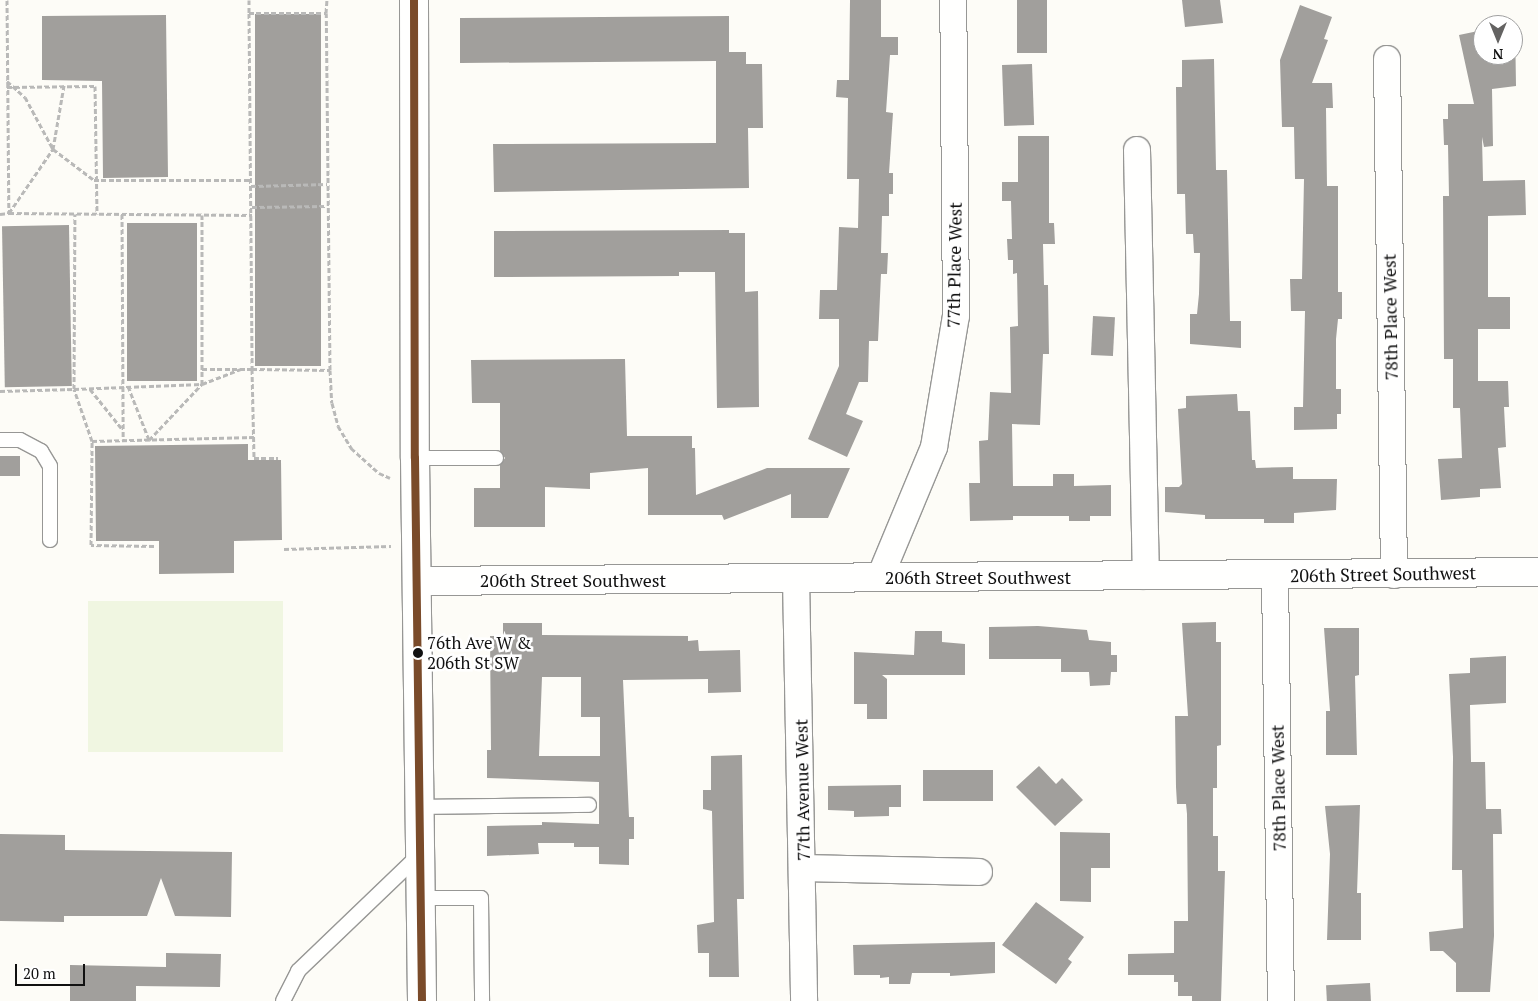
<!DOCTYPE html>
<html>
<head>
<meta charset="utf-8">
<style>
	body { margin:0 }
	#map { position:relative; width:1538px; height:1001px; overflow:hidden; background:#fdfcf7; font-family:"PT Serif",serif }
	div>[style] { position:absolute }
	[style*='--x'] { left:calc(var(--x)*1px); top:calc(var(--y)*1px); width:calc(var(--w)*1px); rotate:calc(var(--a)*1deg) }
	.pitch>* { inset:0; background:#f0f6e1; transform-origin:0 0 }
	.building>* { inset:0; background:#a19f9c; transform-origin:0 0 }
	.path>* { height:3px; margin-top:-1.5px; transform-origin:0; background:repeating-linear-gradient(90deg,#b9b9b8 0 5px,transparent 0 7.5px) }
	.roads { filter:drop-shadow(1px 0 #979795) drop-shadow(-1px 0 #979795) drop-shadow(0 1px #979795) drop-shadow(0 -1px #979795) }
	.service>* { height:14px; margin:-7px; padding:0 7px; transform-origin:7px; border-radius:7px; background:#fffffe }
	.minor>* { height:26px; margin:-13px; padding:0 13px; transform-origin:13px; border-radius:13px; background:#fffffe }
	.tertiary>* { height:28px; margin:-14px; padding:0 14px; transform-origin:14px; border-radius:14px; background:#fffffe }
	.bus-1>* { height:8px; margin:-4px; padding:0 4px; transform-origin:4px; border-radius:4px; background:#7a4b2a }
	.dots>* { width:14px; height:14px; translate:-50% -50%; box-sizing:border-box; border:2px solid #fff; border-radius:50% }
	span { translate:-50% -50%; white-space:nowrap; text-align:center; line-height:1.15; -webkit-text-stroke:5px #fff; paint-order:stroke }
	.bus-label { font-size:17px; color:#111 }
	.left { translate:0 -50%; text-align:left }
	.street-label { font-size:18px; color:#111 }
	.north { position:absolute; left:1473px; top:15px; width:50px; height:50px; box-sizing:border-box; background:#fff; border:1px solid #a0a0a0; border-radius:50%; rotate:180deg; font-size:14px; font-weight:700; line-height:20px; text-align:center; color:#111 }
	.north::after { content:''; display:block; margin:auto; width:18px; height:22px; background:#646362; clip-path:polygon(50% 0,100% 100%,50% 72%,0 100%) }
	.scale { position:absolute; left:15px; top:964px; width:70px; height:22px; box-sizing:border-box; border:2px solid #111; border-top:0; padding-left:6px; font-size:15px; line-height:18px; white-space:nowrap; color:#111; -webkit-text-stroke:4px #fff; paint-order:stroke }
</style>
</head>
<body>
<div id="map">
	<div class="pitch">
		<i style="left:283px;top:601px;width:151px;height:195px;rotate:90deg"></i>
	</div>
	<div class="building">
		<i style="clip-path:polygon(850px 0,881px 0,881px 37px,898px 37px,898px 55px,890px 55px,886px 112px,893px 113px,889px 173px,893px 173px,893px 194px,889px 194px,889px 216px,882px 216px,881px 253px,888px 253px,887px 274px,881px 274px,878px 341px,869px 341px,868px 382px,859px 382px,846px 414px,863px 421px,847px 457px,808px 439px,839px 366px,839px 319px,819px 319px,820px 290px,837px 290px,839px 227px,858px 228px,859px 179px,847px 179px,848px 98px,836px 97px,837px 80px,849px 80px)"></i>
		<i style="left:1017px;top:0;width:30px;height:53px"></i>
		<i style="clip-path:polygon(1182px 0,1220px 0,1223px 23px,1185px 27px)"></i>
		<i style="clip-path:polygon(1300px 5px,1332px 17px,1324px 39px,1328px 40px,1312px 83px,1332px 83px,1333px 108px,1326px 108px,1327px 186px,1338px 186px,1338px 292px,1342px 292px,1342px 319px,1338px 319px,1336px 339px,1336px 389px,1341px 389px,1341px 414px,1337px 414px,1337px 429px,1294px 430px,1294px 407px,1303px 407px,1305px 311px,1291px 311px,1290px 279px,1302px 279px,1304px 179px,1295px 179px,1294px 127px,1282px 127px,1280px 60px)"></i>
		<i style="left:255px;top:14px;width:66px;height:352px"></i>
		<i style="clip-path:polygon(166px 15px,168px 177px,103px 178px,102px 81px,42px 80px,42px 16px)"></i>
		<i style="clip-path:polygon(729px 16px,729px 52px,746px 52px,746px 64px,762px 64px,763px 128px,748px 128px,749px 188px,494px 192px,493px 144px,716px 143px,716px 61px,460px 63px,460px 18px)"></i>
		<i style="clip-path:polygon(1515px 23px,1516px 86px,1492px 89px,1493px 146px,1484px 147px,1482px 137px,1483px 181px,1525px 180px,1526px 215px,1488px 216px,1488px 297px,1510px 297px,1510px 329px,1478px 329px,1478px 381px,1508px 381px,1509px 407px,1504px 407px,1506px 447px,1498px 448px,1501px 488px,1480px 489px,1480px 497px,1441px 500px,1438px 459px,1462px 458px,1460px 408px,1453px 408px,1453px 359px,1444px 359px,1443px 196px,1449px 196px,1448px 145px,1444px 145px,1443px 119px,1448px 119px,1448px 104px,1474px 104px,1459px 35px,1483px 30px,1483px 55px,1513px 55px,1513px 25px,1507px 25px)"></i>
		<i style="clip-path:polygon(1214px 59px,1216px 170px,1227px 170px,1230px 321px,1241px 321px,1241px 348px,1190px 344px,1190px 314px,1197px 314px,1199px 294px,1200px 253px,1194px 253px,1193px 234px,1186px 234px,1185px 194px,1177px 194px,1176px 87px,1182px 87px,1182px 60px)"></i>
		<i style="left:1032px;top:64px;width:61px;height:30px;rotate:88deg"></i>
		<i style="clip-path:polygon(1018px 136px,1049px 136px,1049px 223px,1054px 223px,1055px 244px,1043px 244px,1044px 285px,1048px 285px,1049px 354px,1043px 354px,1040px 425px,1012px 424px,1013px 486px,1053px 486px,1053px 474px,1074px 474px,1074px 486px,1111px 485px,1111px 516px,1090px 516px,1090px 521px,1069px 521px,1069px 516px,1013px 516px,1013px 520px,970px 521px,969px 483px,980px 483px,979px 441px,988px 440px,990px 392px,1011px 393px,1010px 327px,1018px 326px,1017px 273px,1013px 274px,1013px 260px,1008px 260px,1007px 239px,1012px 239px,1011px 201px,1002px 201px,1002px 182px,1018px 182px)"></i>
		<i style="left:127px;top:223px;width:70px;height:158px"></i>
		<i style="left:69px;top:225px;width:161px;height:67px;rotate:89deg"></i>
		<i style="clip-path:polygon(729px 230px,729px 233px,745px 233px,745px 292px,758px 291px,759px 407px,717px 408px,715px 272px,679px 272px,679px 276px,494px 277px,494px 231px)"></i>
		<i style="left:1093px;top:316px;width:22px;height:39px;rotate:3deg"></i>
		<i style="clip-path:polygon(625px 359px,627px 436px,692px 436px,692px 448px,695px 448px,696px 495px,767px 468px,850px 468px,828px 518px,791px 518px,791px 494px,724px 520px,722px 515px,648px 515px,648px 468px,590px 473px,590px 489px,545px 487px,545px 527px,474px 527px,474px 488px,500px 488px,500px 465px,505px 458px,500px 451px,500px 403px,472px 403px,471px 360px)"></i>
		<i style="clip-path:polygon(1237px 394px,1238px 411px,1250px 411px,1252px 460px,1255px 460px,1256px 468px,1293px 467px,1293px 479px,1337px 479px,1336px 510px,1294px 513px,1294px 523px,1264px 523px,1264px 519px,1205px 519px,1205px 515px,1165px 512px,1165px 487px,1179px 487px,1182px 484px,1178px 409px,1186px 408px,1186px 396px)"></i>
		<i style="clip-path:polygon(248px 444px,248px 460px,281px 460px,282px 540px,234px 541px,234px 573px,159px 574px,159px 541px,96px 541px,95px 446px)"></i>
		<i style="left:0;top:456px;width:20px;height:20px"></i>
		<i style="clip-path:polygon(1216px 622px,1216px 642px,1221px 642px,1221px 745px,1217px 746px,1217px 788px,1213px 788px,1213px 836px,1218px 836px,1218px 871px,1225px 871px,1221px 1001px,1192px 1001px,1192px 996px,1178px 996px,1178px 982px,1174px 982px,1174px 975px,1128px 975px,1128px 954px,1174px 953px,1174px 921px,1188px 921px,1187px 814px,1186px 804px,1177px 804px,1176px 787px,1175px 716px,1188px 716px,1182px 623px)"></i>
		<i style="clip-path:polygon(evenodd,503px 623px,542px 623px,542px 635px,688px 636px,688px 641px,698px 640px,699px 651px,740px 650px,741px 692px,708px 693px,708px 679px,623px 680px,629px 817px,634px 817px,634px 839px,629px 839px,629px 865px,599px 864px,599px 847px,574px 847px,574px 843px,538px 843px,539px 854px,487px 856px,487px 826px,542px 825px,542px 822px,599px 824px,599px 782px,487px 778px,487px 750px,491px 750px,490px 636px,503px 636px,503px 623px,542px 677px,581px 677px,581px 717px,600px 717px,600px 756px,539px 756px,542px 677px)"></i>
		<i style="clip-path:polygon(1038px 626px,1087px 630px,1089px 640px,1111px 642px,1111px 655px,1117px 655px,1117px 672px,1111px 672px,1110px 685px,1090px 686px,1089px 672px,1061px 672px,1061px 659px,989px 659px,989px 627px)"></i>
		<i style="clip-path:polygon(1324px 628px,1359px 628px,1359px 675px,1355px 676px,1357px 755px,1326px 755px,1326px 711px,1330px 711px)"></i>
		<i style="clip-path:polygon(915px 631px,942px 631px,942px 642px,965px 644px,965px 675px,882px 675px,887px 679px,887px 719px,867px 719px,867px 704px,854px 704px,854px 652px,914px 655px)"></i>
		<i style="clip-path:polygon(1506px 656px,1506px 703px,1470px 705px,1471px 762px,1485px 762px,1486px 809px,1501px 809px,1502px 834px,1493px 834px,1494px 936px,1490px 992px,1456px 992px,1456px 963px,1443px 951px,1430px 951px,1429px 932px,1463px 928px,1462px 870px,1452px 870px,1453px 757px,1449px 674px,1470px 673px,1470px 658px)"></i>
		<i style="clip-path:polygon(742px 755px,744px 899px,737px 899px,739px 977px,709px 977px,709px 953px,698px 953px,697px 925px,714px 922px,712px 811px,703px 809px,703px 790px,711px 790px,711px 756px)"></i>
		<i style="clip-path:polygon(1039px 766px,1056px 784px,1062px 778px,1083px 800px,1055px 826px,1016px 787px)"></i>
		<i style="left:923px;top:770px;width:70px;height:31px"></i>
		<i style="clip-path:polygon(901px 785px,901px 807px,889px 807px,889px 816px,854px 817px,854px 811px,828px 810px,828px 786px)"></i>
		<i style="clip-path:polygon(1360px 805px,1357px 893px,1361px 893px,1361px 940px,1327px 940px,1330px 854px,1325px 806px)"></i>
		<i style="clip-path:polygon(1060px 832px,1110px 833px,1110px 868px,1091px 868px,1091px 902px,1060px 901px)"></i>
		<i style="clip-path:polygon(0 834px,65px 835px,65px 850px,232px 852px,231px 917px,175px 916px,161px 878px,147px 916px,64px 916px,64px 922px,0 921px)"></i>
		<i style="clip-path:polygon(1036px 902px,1084px 937px,1068px 959px,1072px 962px,1056px 984px,1002px 945px)"></i>
		<i style="clip-path:polygon(995px 942px,995px 973px,950px 976px,950px 973px,912px 973px,910px 984px,889px 984px,889px 977px,880px 978px,880px 975px,854px 975px,853px 945px)"></i>
		<i style="clip-path:polygon(166px 953px,221px 954px,220px 987px,136px 986px,136px 1001px,70px 1001px,70px 965px,166px 967px)"></i>
		<i style="left:1370px;top:983px;width:18px;height:44px;rotate:87deg"></i>
	</div>
	<div class="path">
		<i style="--x:7;--y:0;--w:213;--a:89.5"></i>
		<i style="--x:9;--y:213;--w:243;--a:0.5"></i>
		<i style="--x:249;--y:0;--w:13;--a:90"></i>
		<i style="--x:249;--y:13;--w:77;--a:0"></i>
		<i style="--x:326;--y:13;--w:13;--a:-86"></i>
		<i style="--x:249;--y:13;--w:356;--a:89.5"></i>
		<i style="--x:252;--y:369;--w:78;--a:0.7"></i>
		<i style="--x:330;--y:370;--w:357;--a:-90.6"></i>
		<i style="--x:7;--y:81;--w:24;--a:42"></i>
		<i style="--x:25;--y:97;--w:59;--a:61.7"></i>
		<i style="--x:53;--y:149;--w:51;--a:37.1"></i>
		<i style="--x:94;--y:180;--w:157;--a:0"></i>
		<i style="--x:7;--y:87;--w:88;--a:-0.7"></i>
		<i style="--x:95;--y:86;--w:128;--a:89.1"></i>
		<i style="--x:251;--y:186;--w:76;--a:-1.5"></i>
		<i style="--x:252;--y:207;--w:75;--a:-0.8"></i>
		<i style="--x:0;--y:214;--w:9;--a:-6"></i>
		<i style="--x:9;--y:213;--w:78;--a:-55.5"></i>
		<i style="--x:53;--y:149;--w:65;--a:-80.2"></i>
		<i style="--x:122;--y:214;--w:226;--a:89.7"></i>
		<i style="--x:202;--y:369;--w:50;--a:0"></i>
		<i style="--x:252;--y:369;--w:89;--a:88.7"></i>
		<i style="--x:254;--y:458;--w:24;--a:0"></i>
		<i style="--x:330;--y:370;--w:33;--a:87"></i>
		<i style="--x:332;--y:403;--w:24;--a:75"></i>
		<i style="--x:338;--y:426;--w:26;--a:59"></i>
		<i style="--x:351;--y:448;--w:38;--a:42"></i>
		<i style="--x:379;--y:473;--w:12;--a:24"></i>
		<i style="--x:128;--y:386;--w:58;--a:68.7"></i>
		<i style="--x:149;--y:440;--w:77;--a:-46.6"></i>
		<i style="--x:202;--y:384;--w:42;--a:-21"></i>
		<i style="--x:90;--y:389;--w:51;--a:51.3"></i>
		<i style="--x:0;--y:391;--w:74;--a:-1.5"></i>
		<i style="--x:74;--y:389;--w:175;--a:-89.7"></i>
		<i style="--x:92;--y:441;--w:55;--a:-109.1"></i>
		<i style="--x:74;--y:389;--w:128;--a:-2.2"></i>
		<i style="--x:202;--y:384;--w:169;--a:-90"></i>
		<i style="--x:154;--y:546;--w:63;--a:-179.1"></i>
		<i style="--x:91;--y:545;--w:104;--a:-89.4"></i>
		<i style="--x:92;--y:441;--w:162;--a:-1.4"></i>
		<i style="--x:284;--y:549;--w:107;--a:-1.6"></i>
	</div>
	<div class="roads">
		<div class="service">
			<i style="--x:0;--y:440;--w:20;--a:0"></i>
			<i style="--x:20;--y:440;--w:24;--a:28"></i>
			<i style="--x:41;--y:451;--w:17;--a:59"></i>
			<i style="--x:50;--y:466;--w:74;--a:90"></i>
			<i style="--x:415;--y:458;--w:81;--a:0"></i>
			<i style="--x:421;--y:807;--w:168;--a:-0.7"></i>
			<i style="--x:421;--y:898;--w:60;--a:0"></i>
			<i style="--x:481;--y:898;--w:103;--a:89.4"></i>
			<i style="--x:283;--y:1001;--w:34;--a:-63"></i>
			<i style="--x:298;--y:971;--w:170;--a:-43.8"></i>
		</div>
		<div class="minor">
			<i style="--x:1387;--y:59;--w:516;--a:89.22"></i>
			<i style="--x:1137;--y:150;--w:426;--a:88.8"></i>
			<i style="--x:1275;--y:576;--w:425;--a:89.2"></i>
			<i style="--x:880;--y:577;--w:141;--a:-67.4"></i>
			<i style="--x:934;--y:447;--w:133;--a:-80.5"></i>
			<i style="--x:956;--y:316;--w:316;--a:-90.5"></i>
			<i style="--x:796;--y:578;--w:423;--a:88.9"></i>
			<i style="--x:804;--y:868;--w:175;--a:1.3"></i>
		</div>
		<div class="tertiary">
			<i style="--x:414;--y:0;--w:458;--a:89.9"></i>
			<i style="--x:415;--y:458;--w:543;--a:89.26"></i>
			<i style="--x:419;--y:581;--w:1119;--a:-0.46"></i>
		</div>
	</div>
	<div class="bus-1">
		<i style="--x:414;--y:0;--w:458;--a:89.9"></i>
		<i style="--x:415;--y:458;--w:543;--a:89.26"></i>
	</div>
	<div class="dots">
		<i style="left:418px;top:653px;background:#111"></i>
	</div>
	<div class="bus-label">
		<span class="left" style="left:427px;top:653px">76th Ave W &amp;<br>206th St SW</span>
	</div>
	<div class="street-label">
		<span style="left:954px;top:265px;rotate:-89deg">77th Place West</span>
		<span style="left:1390px;top:317px;rotate:-91deg">78th Place West</span>
		<span style="left:1383px;top:574px;rotate:-1deg">206th Street Southwest</span>
		<span style="left:978px;top:577px">206th Street Southwest</span>
		<span style="left:573px;top:580px">206th Street Southwest</span>
		<span style="left:1278px;top:788px;rotate:-91deg">78th Place West</span>
		<span style="left:802px;top:790px;rotate:-91deg">77th Avenue West</span>
	</div>
	<div class="north">N</div>
	<div class="scale">20 m</div>
</div>
</body>
</html>
